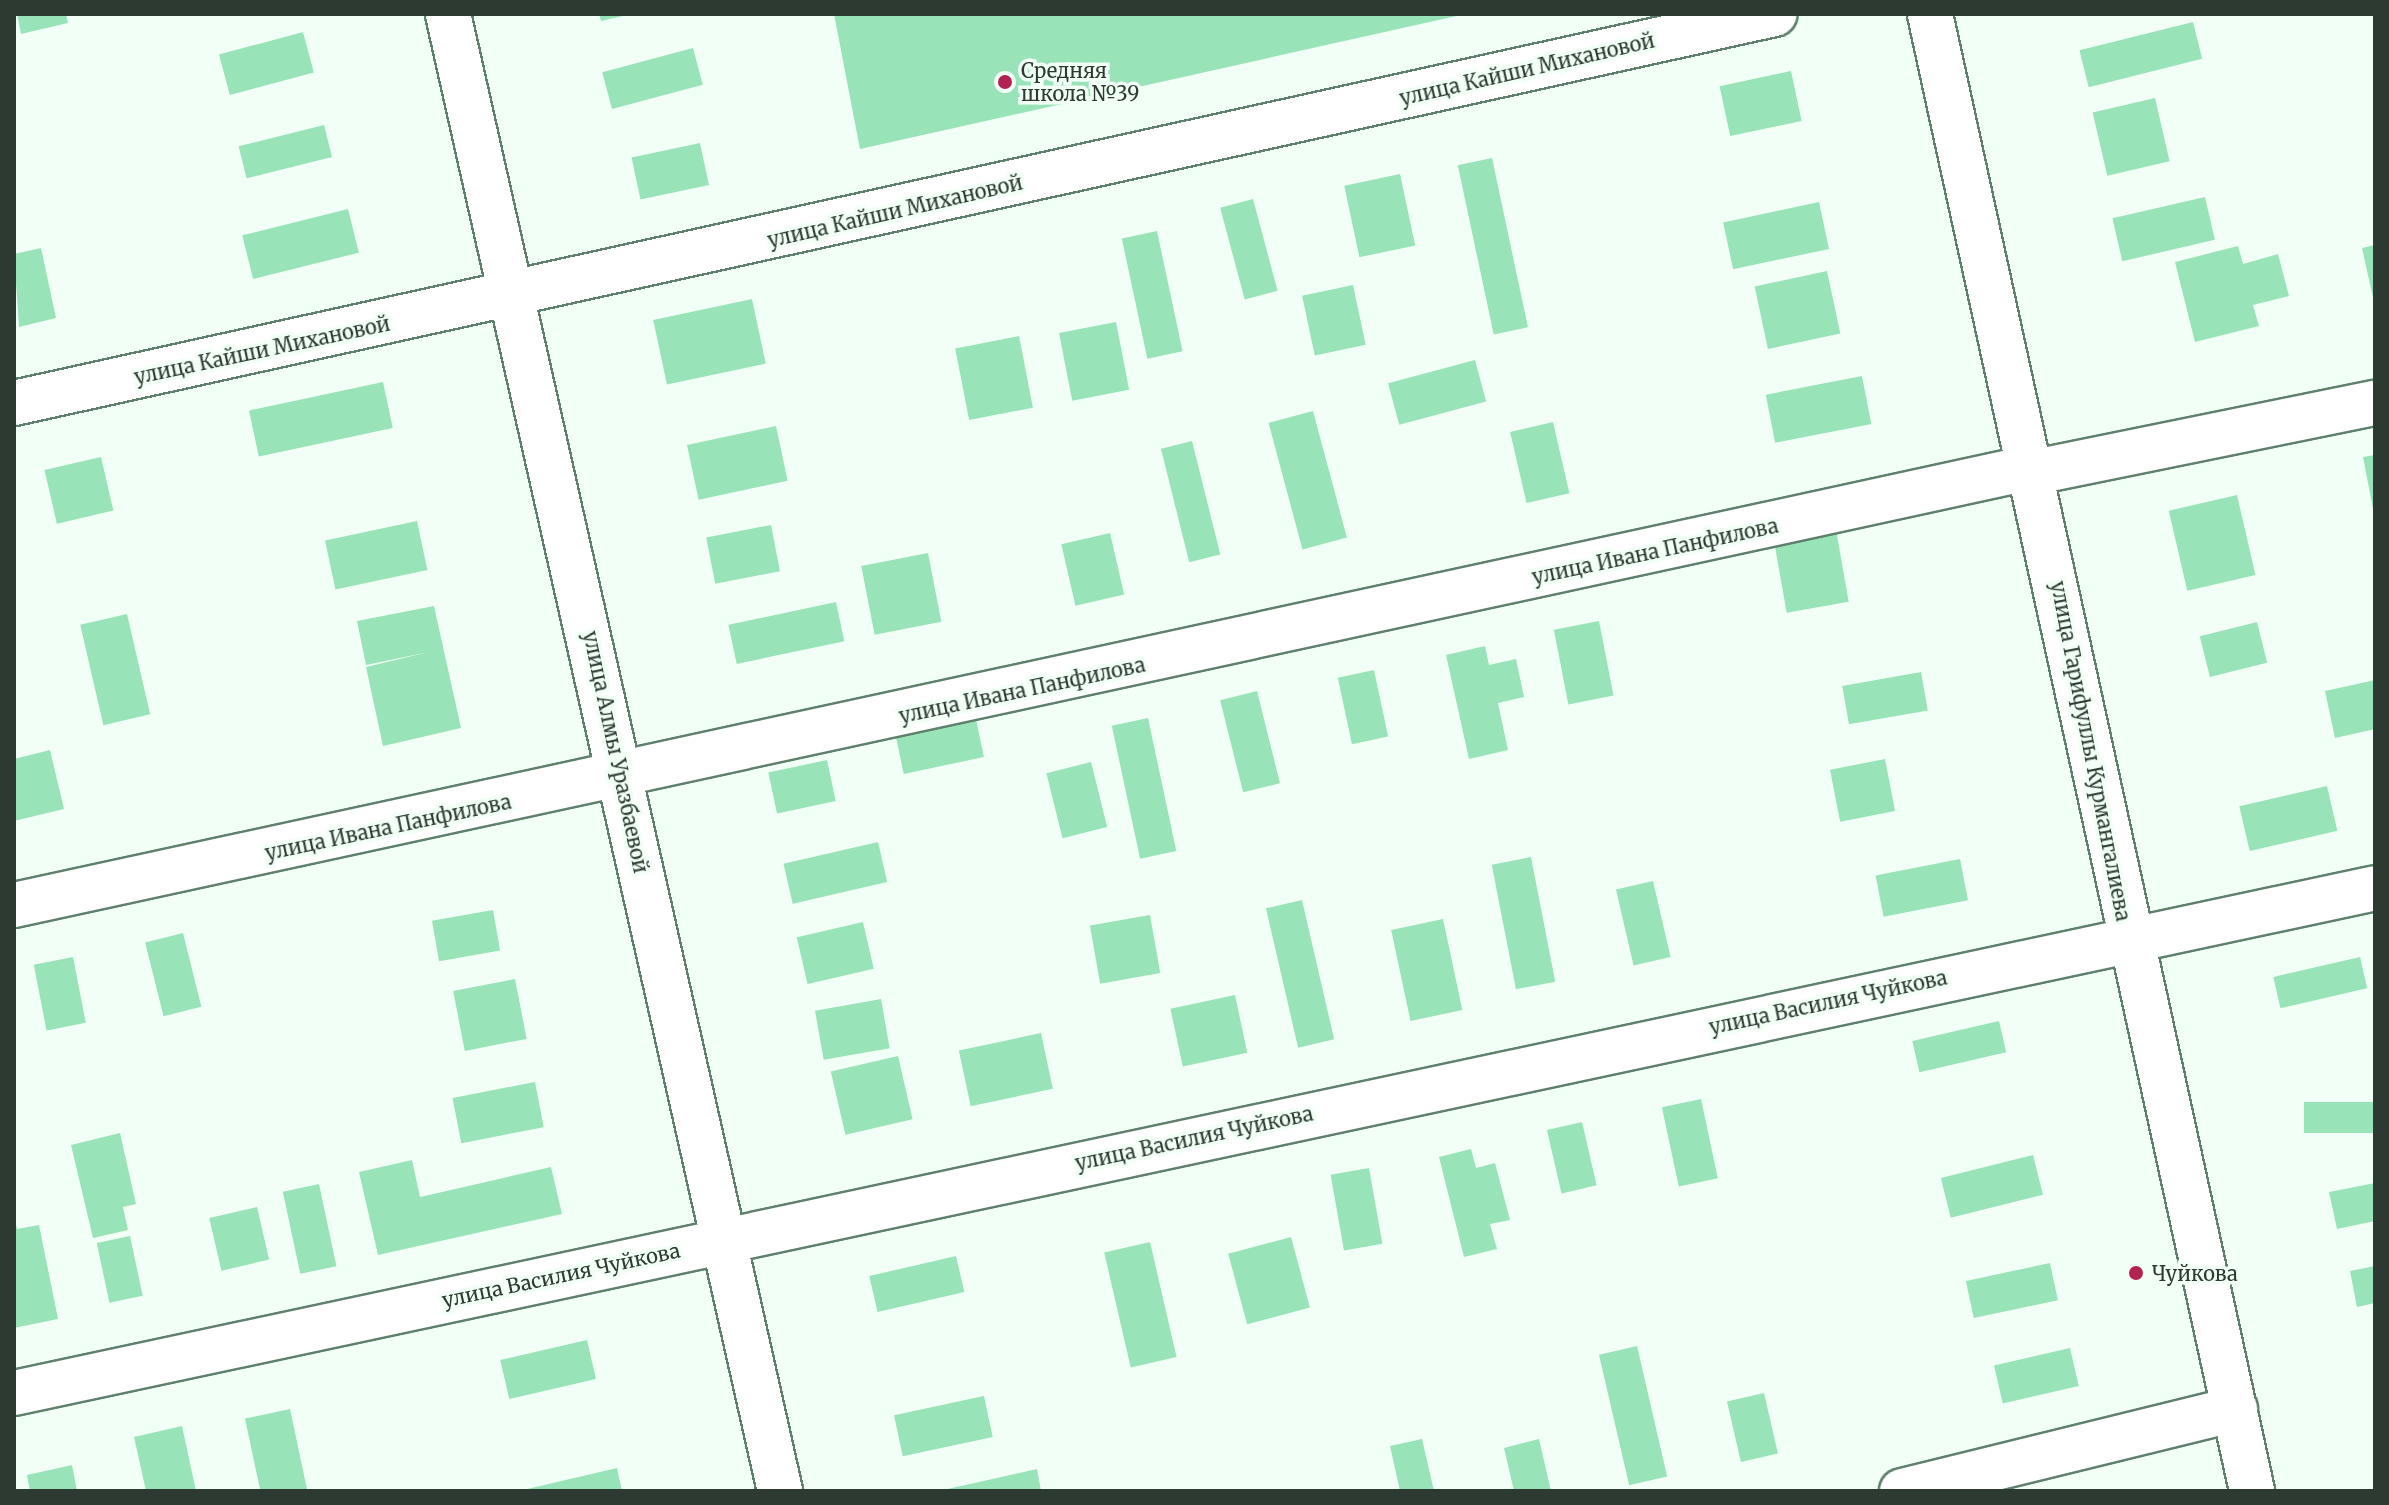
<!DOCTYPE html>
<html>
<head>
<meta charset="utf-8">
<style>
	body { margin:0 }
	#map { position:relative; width:2389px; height:1505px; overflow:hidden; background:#f1fff6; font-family:Merriweather,serif }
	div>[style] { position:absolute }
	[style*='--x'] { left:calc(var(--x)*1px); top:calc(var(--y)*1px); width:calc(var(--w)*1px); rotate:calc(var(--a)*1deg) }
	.building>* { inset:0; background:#99e3b8; transform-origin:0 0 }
	.roads { filter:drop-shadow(2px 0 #5f806d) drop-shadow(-2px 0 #5f806d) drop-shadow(0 2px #5f806d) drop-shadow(0 -2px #5f806d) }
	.minor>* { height:44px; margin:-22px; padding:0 22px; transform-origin:22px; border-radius:22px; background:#fff }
	.dots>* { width:22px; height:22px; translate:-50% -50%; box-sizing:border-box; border:4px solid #f1fff6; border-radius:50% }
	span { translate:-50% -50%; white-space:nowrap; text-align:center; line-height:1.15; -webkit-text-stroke:7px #f1fff6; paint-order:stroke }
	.street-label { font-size:20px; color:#2c3a32 }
	.poi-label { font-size:20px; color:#2c3a32 }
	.left { translate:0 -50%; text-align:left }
	.frame { position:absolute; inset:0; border:16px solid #2c3a32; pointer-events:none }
</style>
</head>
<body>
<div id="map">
	<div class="building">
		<i style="clip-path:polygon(17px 14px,66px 14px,68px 23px,21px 34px)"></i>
		<i style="clip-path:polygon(599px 14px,627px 14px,627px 15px,601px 21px)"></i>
		<i style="clip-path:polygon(834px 14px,1461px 14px,1461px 15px,860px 149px)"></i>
		<i style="left:2193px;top:22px;width:38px;height:117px;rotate:76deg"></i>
		<i style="left:303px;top:32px;width:42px;height:87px;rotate:75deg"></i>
		<i style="left:693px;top:48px;width:38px;height:94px;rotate:75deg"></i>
		<i style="left:1791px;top:71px;width:51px;height:73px;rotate:78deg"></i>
		<i style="left:2155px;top:98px;width:65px;height:64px;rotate:77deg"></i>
		<i style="left:324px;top:125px;width:33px;height:88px;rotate:76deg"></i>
		<i style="left:700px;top:143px;width:43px;height:70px;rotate:78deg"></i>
		<i style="left:1492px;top:158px;width:173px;height:35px;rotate:78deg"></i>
		<i style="left:1400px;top:174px;width:73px;height:57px;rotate:78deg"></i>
		<i style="left:2205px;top:197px;width:44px;height:95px;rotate:77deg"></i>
		<i style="left:1253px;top:199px;width:95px;height:34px;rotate:75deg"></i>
		<i style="left:1819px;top:202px;width:48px;height:98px;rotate:78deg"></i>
		<i style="left:348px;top:209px;width:45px;height:109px;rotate:76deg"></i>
		<i style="left:1157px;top:231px;width:123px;height:36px;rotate:78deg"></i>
		<i style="clip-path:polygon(2375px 245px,2375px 302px,2374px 302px,2362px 248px)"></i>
		<i style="clip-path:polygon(2238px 246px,2243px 264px,2278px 254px,2289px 296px,2253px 305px,2259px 326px,2195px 342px,2175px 262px)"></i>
		<i style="clip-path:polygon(41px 248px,56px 318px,19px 327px,14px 254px)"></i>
		<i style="left:1827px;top:271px;width:64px;height:74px;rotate:78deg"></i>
		<i style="left:1353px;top:285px;width:61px;height:52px;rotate:78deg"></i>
		<i style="left:752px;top:299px;width:66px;height:101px;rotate:78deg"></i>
		<i style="left:1116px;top:322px;width:69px;height:58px;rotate:79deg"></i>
		<i style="left:1019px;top:336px;width:73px;height:65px;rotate:79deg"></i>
		<i style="left:1475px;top:360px;width:43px;height:90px;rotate:75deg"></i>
		<i style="left:1862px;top:376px;width:49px;height:98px;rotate:79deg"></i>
		<i style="left:383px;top:382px;width:47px;height:137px;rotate:78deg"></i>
		<i style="left:1313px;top:411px;width:131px;height:46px;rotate:75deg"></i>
		<i style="left:1553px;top:422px;width:73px;height:44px;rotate:77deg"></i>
		<i style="left:776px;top:426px;width:56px;height:91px;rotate:78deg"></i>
		<i style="left:1192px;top:441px;width:117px;height:32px;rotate:76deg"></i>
		<i style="clip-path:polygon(2375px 455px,2375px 514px,2374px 514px,2363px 457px)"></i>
		<i style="left:101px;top:457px;width:55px;height:58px;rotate:77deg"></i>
		<i style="left:2237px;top:495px;width:82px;height:70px;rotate:77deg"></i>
		<i style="left:417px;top:521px;width:50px;height:94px;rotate:78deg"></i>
		<i style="left:1835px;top:524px;width:79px;height:63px;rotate:80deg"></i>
		<i style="left:771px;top:525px;width:47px;height:66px;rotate:79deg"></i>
		<i style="left:1110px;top:533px;width:63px;height:50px;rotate:77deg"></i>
		<i style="left:928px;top:553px;width:70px;height:68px;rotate:79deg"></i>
		<i style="left:836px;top:602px;width:40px;height:110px;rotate:78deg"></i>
		<i style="clip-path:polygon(434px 606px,461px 728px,383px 746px,366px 667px,429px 652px,366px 665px,357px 621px)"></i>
		<i style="left:127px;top:614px;width:103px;height:48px;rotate:77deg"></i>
		<i style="left:1599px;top:621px;width:76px;height:46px;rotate:79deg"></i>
		<i style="left:2257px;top:622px;width:42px;height:59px;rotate:76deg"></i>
		<i style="clip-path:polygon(1485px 646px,1489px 665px,1516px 659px,1524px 697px,1498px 703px,1508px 750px,1469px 759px,1446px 655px)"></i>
		<i style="left:1374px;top:670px;width:68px;height:37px;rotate:78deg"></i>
		<i style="left:1921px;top:672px;width:39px;height:80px;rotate:80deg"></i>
		<i style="clip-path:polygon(2375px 680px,2375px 729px,2335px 738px,2325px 691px)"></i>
		<i style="left:1257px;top:691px;width:95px;height:38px;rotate:76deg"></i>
		<i style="left:974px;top:710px;width:48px;height:82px;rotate:78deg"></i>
		<i style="left:1148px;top:718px;width:136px;height:37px;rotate:78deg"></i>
		<i style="clip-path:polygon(50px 750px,64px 809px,14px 821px,14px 759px)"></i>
		<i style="left:1885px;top:759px;width:53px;height:56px;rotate:79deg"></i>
		<i style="left:827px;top:760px;width:42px;height:60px;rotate:78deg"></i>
		<i style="left:1091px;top:762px;width:67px;height:46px;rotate:76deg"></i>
		<i style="left:2327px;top:786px;width:46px;height:90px;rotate:77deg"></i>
		<i style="left:878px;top:842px;width:41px;height:97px;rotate:77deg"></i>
		<i style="left:1531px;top:857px;width:127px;height:40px;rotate:79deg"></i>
		<i style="left:1960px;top:859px;width:42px;height:86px;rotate:79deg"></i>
		<i style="left:1653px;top:881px;width:78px;height:38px;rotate:77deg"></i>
		<i style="left:1302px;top:900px;width:143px;height:37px;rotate:77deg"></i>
		<i style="left:493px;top:910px;width:41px;height:62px;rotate:80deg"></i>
		<i style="left:1150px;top:915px;width:59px;height:61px;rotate:80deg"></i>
		<i style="left:1443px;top:919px;width:93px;height:53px;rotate:78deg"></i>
		<i style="left:863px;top:922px;width:48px;height:68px;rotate:77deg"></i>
		<i style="left:183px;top:933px;width:76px;height:39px;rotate:76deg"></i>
		<i style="left:73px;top:957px;width:67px;height:40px;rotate:79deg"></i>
		<i style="left:2360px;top:957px;width:32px;height:89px;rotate:77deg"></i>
		<i style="left:515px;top:979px;width:61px;height:63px;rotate:79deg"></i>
		<i style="left:1235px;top:995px;width:59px;height:66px;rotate:78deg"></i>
		<i style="left:881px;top:999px;width:50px;height:67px;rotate:80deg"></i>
		<i style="left:1999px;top:1021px;width:32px;height:89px;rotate:77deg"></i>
		<i style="left:1041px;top:1033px;width:57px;height:84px;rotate:78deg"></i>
		<i style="left:898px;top:1056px;width:65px;height:69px;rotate:77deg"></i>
		<i style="left:535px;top:1082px;width:46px;height:84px;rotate:79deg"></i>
		<i style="left:1701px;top:1099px;width:81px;height:40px;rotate:78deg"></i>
		<i style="left:2375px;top:1102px;width:31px;height:71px;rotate:90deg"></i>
		<i style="left:1582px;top:1122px;width:65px;height:36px;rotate:77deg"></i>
		<i style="clip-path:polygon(120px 1133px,136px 1204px,123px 1207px,128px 1230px,93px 1238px,71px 1145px)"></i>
		<i style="clip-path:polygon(1471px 1149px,1476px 1168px,1495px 1163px,1510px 1220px,1490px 1224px,1497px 1249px,1464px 1257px,1439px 1157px)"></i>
		<i style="left:2033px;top:1155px;width:41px;height:95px;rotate:76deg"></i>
		<i style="clip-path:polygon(412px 1160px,420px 1197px,551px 1167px,562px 1214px,378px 1255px,359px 1172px)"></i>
		<i style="left:1369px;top:1168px;width:77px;height:39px;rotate:80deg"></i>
		<i style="clip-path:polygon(2375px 1183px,2375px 1221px,2337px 1229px,2329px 1192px)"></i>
		<i style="left:319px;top:1184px;width:84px;height:37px;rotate:78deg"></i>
		<i style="left:257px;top:1207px;width:54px;height:49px;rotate:77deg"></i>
		<i style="clip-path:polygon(15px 1220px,17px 1229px,39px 1225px,58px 1319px,14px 1328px)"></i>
		<i style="left:130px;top:1236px;width:61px;height:34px;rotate:78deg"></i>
		<i style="left:1291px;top:1237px;width:73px;height:65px;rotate:75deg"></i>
		<i style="left:1150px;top:1242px;width:118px;height:47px;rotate:77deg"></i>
		<i style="left:956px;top:1256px;width:37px;height:89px;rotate:77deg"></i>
		<i style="left:2050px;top:1263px;width:38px;height:86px;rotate:78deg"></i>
		<i style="clip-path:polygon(2375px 1266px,2375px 1303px,2357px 1307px,2350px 1271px)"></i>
		<i style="left:587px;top:1340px;width:40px;height:89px;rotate:77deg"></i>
		<i style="left:1637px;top:1346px;width:134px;height:39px;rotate:77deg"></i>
		<i style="left:2070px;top:1348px;width:39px;height:78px;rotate:77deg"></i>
		<i style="left:1764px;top:1393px;width:62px;height:38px;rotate:77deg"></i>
		<i style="left:984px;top:1396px;width:42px;height:92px;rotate:78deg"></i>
		<i style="left:290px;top:1409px;width:84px;height:46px;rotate:78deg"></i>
		<i style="clip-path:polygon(182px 1426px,196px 1491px,146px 1491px,134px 1437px)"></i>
		<i style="clip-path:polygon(1422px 1439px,1434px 1491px,1400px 1491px,1390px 1446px)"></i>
		<i style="clip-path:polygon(1539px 1439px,1551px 1491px,1514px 1491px,1504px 1448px)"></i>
		<i style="clip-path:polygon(72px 1465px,77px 1491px,30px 1491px,27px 1475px)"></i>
		<i style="clip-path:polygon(617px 1468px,622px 1491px,523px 1491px,523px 1490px)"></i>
		<i style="clip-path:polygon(1037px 1469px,1041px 1491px,943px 1491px,943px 1490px)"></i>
	</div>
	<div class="roads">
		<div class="minor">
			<i style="--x:448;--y:14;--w:1514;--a:77.33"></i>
			<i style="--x:1930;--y:14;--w:1512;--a:77.7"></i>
			<i style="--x:14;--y:403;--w:1803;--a:-12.46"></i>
			<i style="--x:2035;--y:472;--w:347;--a:-11.5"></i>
			<i style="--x:14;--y:905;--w:2061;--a:-12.24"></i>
			<i style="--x:14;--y:1393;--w:2414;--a:-12.07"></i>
			<i style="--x:1902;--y:1491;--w:343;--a:-13.8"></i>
		</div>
	</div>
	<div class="dots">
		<i style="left:1005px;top:82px;background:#b32351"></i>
		<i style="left:2136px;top:1273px;background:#b32351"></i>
	</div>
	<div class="street-label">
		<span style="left:1527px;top:69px;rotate:-13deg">улица Кайши Михановой</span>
		<span style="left:895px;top:211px;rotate:-13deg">улица Кайши Михановой</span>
		<span style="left:262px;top:350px;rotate:-12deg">улица Кайши Михановой</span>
		<span style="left:1655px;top:551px;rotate:-12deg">улица Ивана Панфилова</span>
		<span style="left:1022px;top:690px;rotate:-12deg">улица Ивана Панфилова</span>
		<span style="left:2091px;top:751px;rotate:79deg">улица Гарифуллы Курмангалиева</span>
		<span style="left:616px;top:752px;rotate:78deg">улица Алмы Уразбаевой</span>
		<span style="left:388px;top:827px;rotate:-12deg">улица Ивана Панфилова</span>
		<span style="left:1828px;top:1002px;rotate:-12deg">улица Василия Чуйкова</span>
		<span style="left:1194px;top:1138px;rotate:-12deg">улица Василия Чуйкова</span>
		<span style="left:561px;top:1275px;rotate:-12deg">улица Василия Чуйкова</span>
	</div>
	<div class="poi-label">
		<span class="left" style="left:1021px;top:82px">Средняя<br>школа №39</span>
		<span class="left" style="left:2152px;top:1273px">Чуйкова</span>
	</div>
	<div class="frame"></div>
</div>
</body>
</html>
